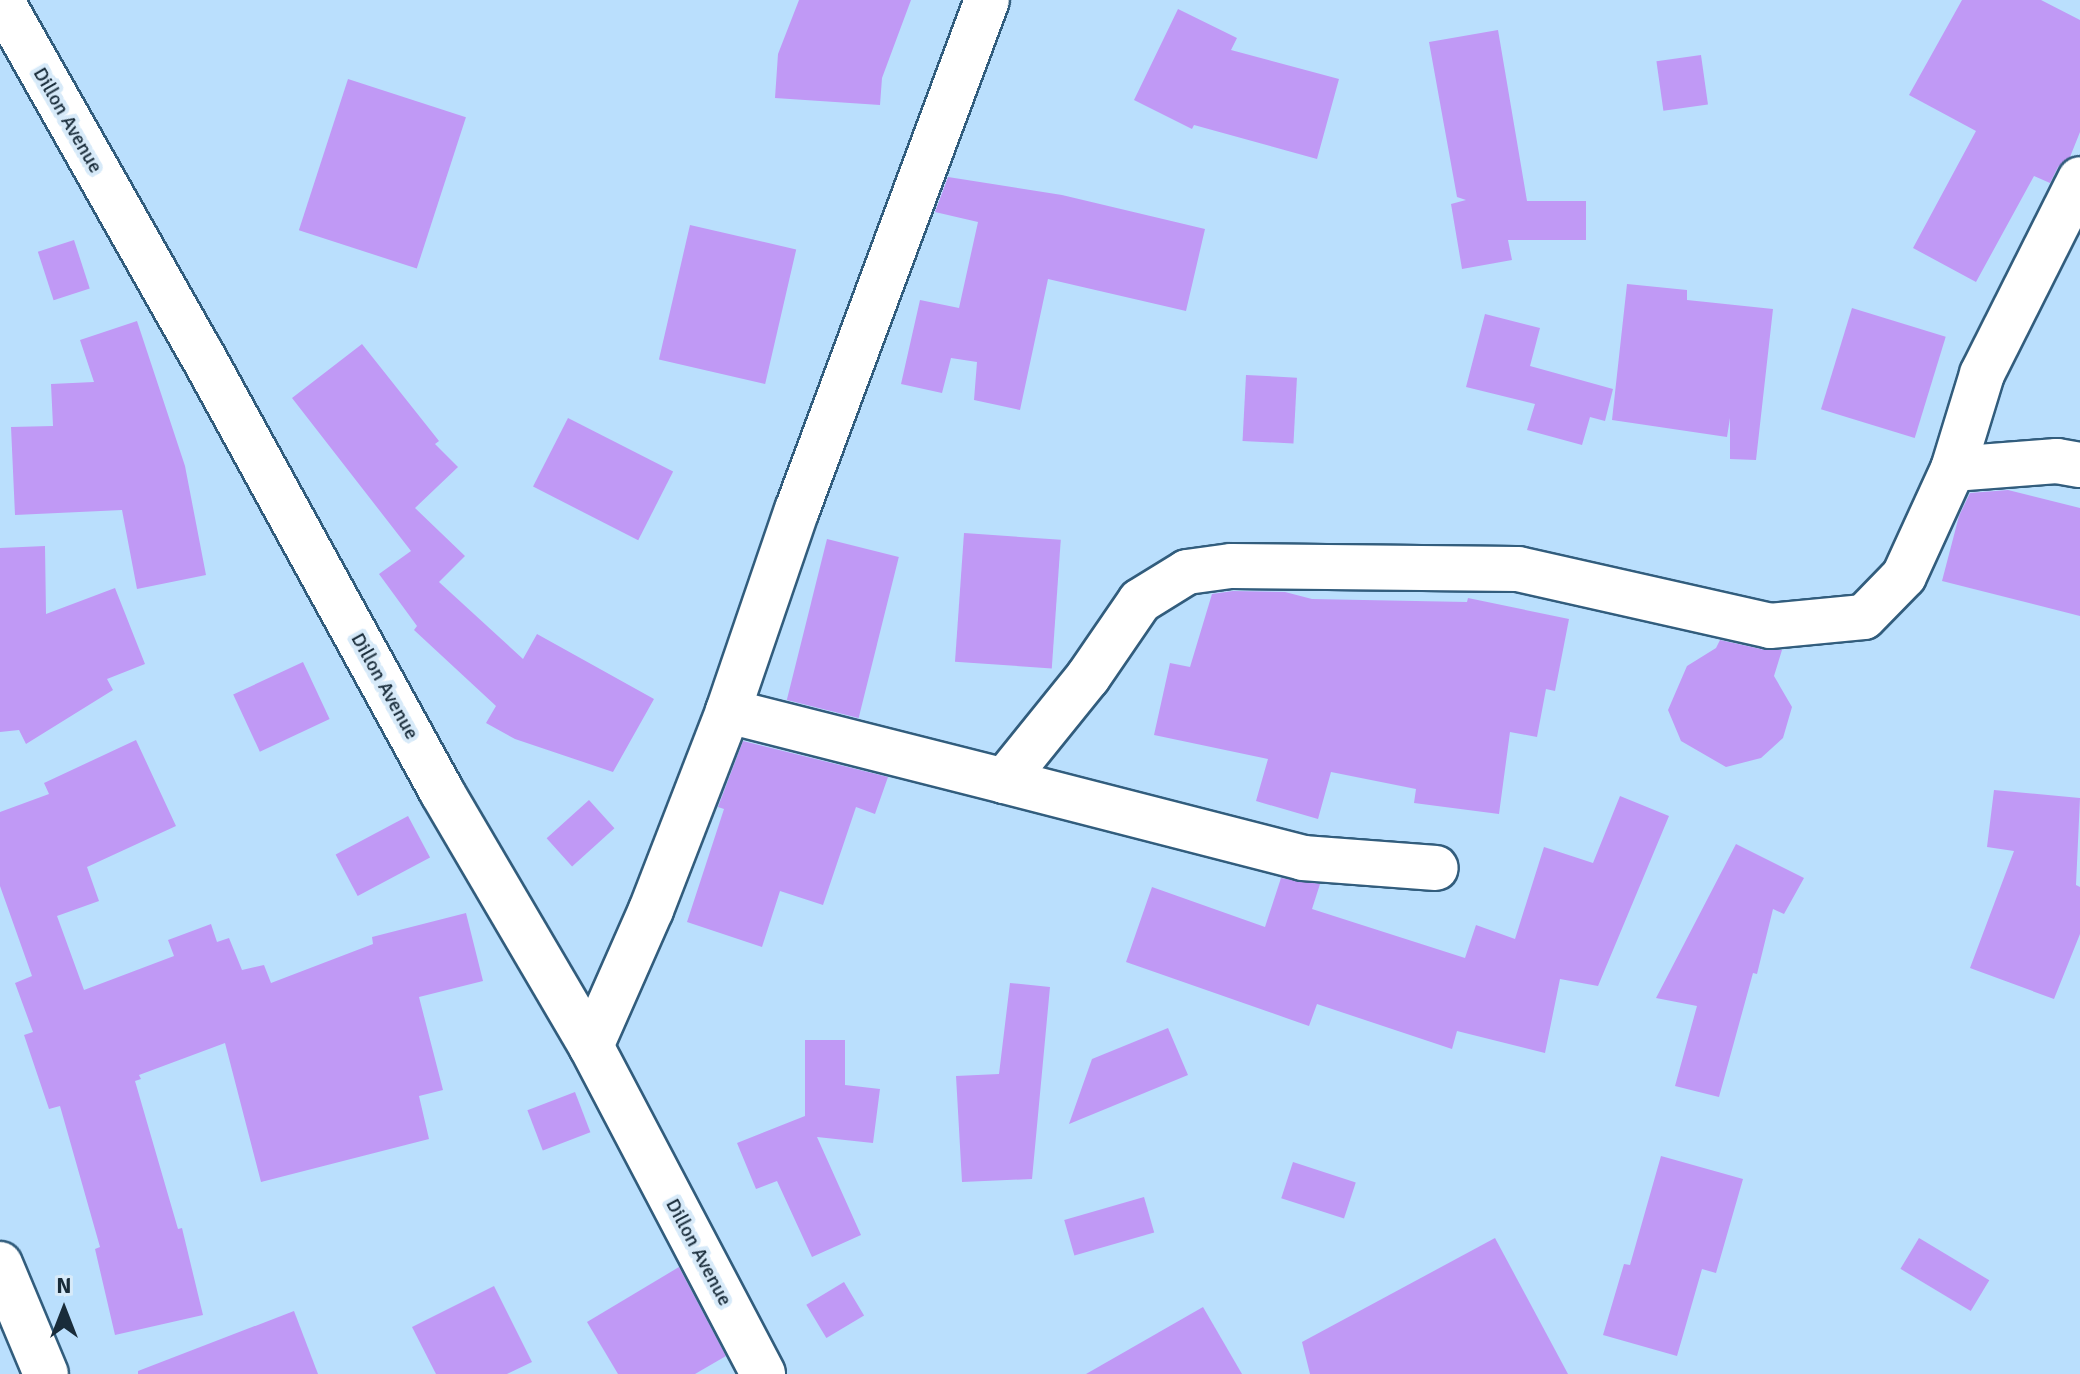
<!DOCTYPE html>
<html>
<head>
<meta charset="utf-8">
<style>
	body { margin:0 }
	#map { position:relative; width:2080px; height:1374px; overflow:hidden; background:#badffd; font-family:Signika,sans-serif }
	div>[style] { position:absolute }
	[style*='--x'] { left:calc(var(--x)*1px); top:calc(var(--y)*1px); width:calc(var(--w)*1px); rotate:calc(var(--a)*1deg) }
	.building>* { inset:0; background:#c099f5; transform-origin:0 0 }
	.roads { filter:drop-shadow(2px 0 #325d7d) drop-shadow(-2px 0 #325d7d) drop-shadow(0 2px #325d7d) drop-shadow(0 -2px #325d7d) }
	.minor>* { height:44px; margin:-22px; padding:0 22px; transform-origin:22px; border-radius:22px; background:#fff }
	span { translate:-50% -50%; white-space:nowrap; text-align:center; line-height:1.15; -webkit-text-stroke:8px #d7eaf9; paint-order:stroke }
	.street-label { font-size:20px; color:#192c3a }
	.north { position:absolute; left:24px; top:1270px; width:80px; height:80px; -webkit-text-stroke:6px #d7eaf9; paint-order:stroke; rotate:0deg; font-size:22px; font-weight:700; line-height:32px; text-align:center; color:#192c3a }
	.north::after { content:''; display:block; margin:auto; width:28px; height:36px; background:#192c3a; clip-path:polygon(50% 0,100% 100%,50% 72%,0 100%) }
</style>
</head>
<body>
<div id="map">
	<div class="building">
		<i style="clip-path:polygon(799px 0,911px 0,882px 78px,880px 105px,775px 98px,778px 54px)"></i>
		<i style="clip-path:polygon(1962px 0,2041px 0,2080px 20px,2080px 132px,2070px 157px,2058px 167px,2050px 183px,2034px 176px,1976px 282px,1913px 248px,1976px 131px,1909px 95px)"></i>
		<i style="clip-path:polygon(1178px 9px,1237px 38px,1231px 50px,1339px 79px,1317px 159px,1194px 125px,1192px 129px,1134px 100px)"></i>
		<i style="clip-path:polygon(1498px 30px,1527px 201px,1586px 201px,1586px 240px,1508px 240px,1512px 260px,1462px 269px,1451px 204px,1466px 200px,1457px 197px,1429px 42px)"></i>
		<i style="left:1701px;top:55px;width:50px;height:45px;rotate:82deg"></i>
		<i style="left:348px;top:79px;width:124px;height:159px;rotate:18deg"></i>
		<i style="clip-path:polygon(948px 177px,1062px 195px,1205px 229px,1186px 311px,1048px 279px,1020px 410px,974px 400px,977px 362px,951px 358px,942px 393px,901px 384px,920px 300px,959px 308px,978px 222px,935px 212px)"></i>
		<i style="left:690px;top:225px;width:109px;height:138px;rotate:13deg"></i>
		<i style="left:74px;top:240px;width:51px;height:38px;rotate:72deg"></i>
		<i style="clip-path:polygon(1627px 284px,1687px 290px,1687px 300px,1773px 309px,1756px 460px,1730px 459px,1730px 418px,1727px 437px,1612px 420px)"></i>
		<i style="left:1852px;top:308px;width:98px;height:106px;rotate:17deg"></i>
		<i style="clip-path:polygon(1485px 314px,1540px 328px,1530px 366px,1613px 389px,1605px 421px,1590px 417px,1582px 445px,1527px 430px,1535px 404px,1466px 387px)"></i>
		<i style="clip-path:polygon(137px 321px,185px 466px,206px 575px,137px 589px,122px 510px,15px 515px,11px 427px,53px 426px,51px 384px,94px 382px,80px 340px)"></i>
		<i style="clip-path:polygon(362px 344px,439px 441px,435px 444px,458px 467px,415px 508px,465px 556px,439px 582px,523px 659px,537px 634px,654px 699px,613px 772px,515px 739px,486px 723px,496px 706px,414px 630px,417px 626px,379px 574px,411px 551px,292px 398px)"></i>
		<i style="left:1246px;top:375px;width:51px;height:66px;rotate:3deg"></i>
		<i style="left:568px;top:418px;width:118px;height:77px;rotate:27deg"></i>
		<i style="clip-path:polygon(2008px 490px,2080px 508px,2080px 616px,1942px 581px,1959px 516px,1970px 493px)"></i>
		<i style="left:964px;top:533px;width:97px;height:129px;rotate:4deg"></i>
		<i style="left:827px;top:539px;width:74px;height:166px;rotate:14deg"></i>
		<i style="clip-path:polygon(45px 546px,46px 614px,115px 588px,145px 664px,107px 679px,113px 690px,26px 744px,19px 730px,0 732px,0 548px)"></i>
		<i style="clip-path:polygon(1233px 591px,1285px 592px,1312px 599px,1467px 602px,1468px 598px,1569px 619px,1555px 691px,1546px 689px,1537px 737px,1510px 732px,1499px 814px,1414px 803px,1416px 789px,1331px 772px,1318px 819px,1256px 801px,1268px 759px,1154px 735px,1170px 663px,1190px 667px,1212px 594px)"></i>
		<i style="clip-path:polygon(1720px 640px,1765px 650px,1782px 650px,1774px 676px,1792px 707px,1783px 738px,1761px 758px,1726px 767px,1681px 741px,1668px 710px,1687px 666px,1716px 648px)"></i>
		<i style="left:303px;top:662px;width:63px;height:77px;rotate:65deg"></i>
		<i style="clip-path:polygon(136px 740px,176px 826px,87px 867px,99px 901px,57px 916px,84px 990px,174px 956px,168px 940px,211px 924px,217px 942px,229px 938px,242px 970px,264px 965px,271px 983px,373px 944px,372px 937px,466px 913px,483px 981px,419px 997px,443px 1090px,419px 1096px,429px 1139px,261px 1182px,225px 1043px,139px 1075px,141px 1079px,135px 1081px,178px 1229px,182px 1228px,203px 1315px,115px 1335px,95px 1249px,100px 1247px,60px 1106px,49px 1109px,24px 1035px,33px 1032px,15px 983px,32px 976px,0 886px,0 812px,49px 794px,44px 783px)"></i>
		<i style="clip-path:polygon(743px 741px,888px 777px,875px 814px,856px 807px,823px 905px,780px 891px,762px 947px,687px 922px,724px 809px,718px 807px)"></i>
		<i style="clip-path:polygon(1994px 790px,2080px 798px,2076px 885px,2080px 887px,2080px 934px,2054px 999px,1970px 968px,2014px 851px,1987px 847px)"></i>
		<i style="clip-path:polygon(1620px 796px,1669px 816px,1598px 986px,1560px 979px,1545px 1053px,1457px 1031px,1452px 1049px,1317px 1004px,1309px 1026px,1126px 962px,1152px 887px,1265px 927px,1281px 878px,1320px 884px,1312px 909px,1465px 958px,1476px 925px,1515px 939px,1544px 847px,1593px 863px)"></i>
		<i style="left:589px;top:800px;width:38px;height:57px;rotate:48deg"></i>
		<i style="left:408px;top:816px;width:47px;height:82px;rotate:62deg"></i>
		<i style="clip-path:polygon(1736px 844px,1804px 878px,1784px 914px,1773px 909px,1757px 974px,1753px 973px,1719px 1097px,1675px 1086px,1697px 1006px,1656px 998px)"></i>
		<i style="clip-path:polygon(1010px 983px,1050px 987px,1032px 1179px,962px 1182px,956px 1076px,999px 1074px)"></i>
		<i style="clip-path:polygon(1168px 1028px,1188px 1075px,1069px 1124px,1092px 1059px)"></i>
		<i style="clip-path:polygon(805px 1040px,845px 1040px,845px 1085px,880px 1089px,873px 1143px,817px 1137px,861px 1235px,812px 1257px,777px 1181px,756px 1189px,737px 1143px,805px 1116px)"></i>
		<i style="left:575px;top:1092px;width:43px;height:51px;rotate:69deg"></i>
		<i style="clip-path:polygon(1661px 1156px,1743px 1179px,1716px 1273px,1702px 1269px,1677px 1356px,1603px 1335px,1624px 1264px,1630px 1265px)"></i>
		<i style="left:1293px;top:1162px;width:66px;height:38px;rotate:18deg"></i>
		<i style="left:1144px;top:1197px;width:37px;height:83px;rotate:74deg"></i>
		<i style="clip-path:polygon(1495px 1238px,1568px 1374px,1310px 1374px,1302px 1342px)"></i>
		<i style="left:1919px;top:1238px;width:82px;height:36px;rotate:31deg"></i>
		<i style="clip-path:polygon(679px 1267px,726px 1356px,695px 1374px,618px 1374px,587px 1322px)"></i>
		<i style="left:844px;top:1282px;width:39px;height:44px;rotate:59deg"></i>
		<i style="clip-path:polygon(494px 1286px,532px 1362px,507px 1374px,436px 1374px,412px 1327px)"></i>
		<i style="clip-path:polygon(1203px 1307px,1242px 1374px,1086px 1374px)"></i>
		<i style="clip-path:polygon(294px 1311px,318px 1374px,138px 1374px,138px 1371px)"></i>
	</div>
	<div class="roads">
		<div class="minor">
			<i style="--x:1;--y:0;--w:406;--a:60.5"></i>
			<i style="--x:201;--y:353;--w:501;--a:61.23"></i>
			<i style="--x:442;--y:792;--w:294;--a:59.6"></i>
			<i style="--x:591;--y:1046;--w:370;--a:62.3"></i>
			<i style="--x:1953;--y:469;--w:104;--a:-4.4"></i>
			<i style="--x:2057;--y:461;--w:23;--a:10"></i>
			<i style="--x:728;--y:711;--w:285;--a:14.2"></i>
			<i style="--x:1004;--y:781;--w:134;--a:-51.1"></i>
			<i style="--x:1088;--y:677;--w:92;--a:-55.6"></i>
			<i style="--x:1140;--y:601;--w:55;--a:-31.7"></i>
			<i style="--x:1187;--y:572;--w:44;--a:-7.8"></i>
			<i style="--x:1231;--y:566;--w:287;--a:0.6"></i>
			<i style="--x:1518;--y:569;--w:258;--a:12.7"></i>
			<i style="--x:1770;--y:626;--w:94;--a:-5.5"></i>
			<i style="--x:1864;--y:617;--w:57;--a:-45.7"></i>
			<i style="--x:1904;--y:576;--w:118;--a:-65.4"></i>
			<i style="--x:1953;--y:469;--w:99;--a:-73"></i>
			<i style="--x:1982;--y:374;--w:218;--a:-63.3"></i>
			<i style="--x:1004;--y:781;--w:309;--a:14.4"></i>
			<i style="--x:1303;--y:858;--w:133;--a:4.3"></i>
			<i style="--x:591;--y:1046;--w:149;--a:-66.2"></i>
			<i style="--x:651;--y:910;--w:213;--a:-68.8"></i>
			<i style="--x:728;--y:711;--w:213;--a:-71.1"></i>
			<i style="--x:797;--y:510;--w:544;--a:-69.57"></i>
			<i style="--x:0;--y:1264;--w:119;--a:67.3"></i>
		</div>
	</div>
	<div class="street-label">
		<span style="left:68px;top:120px;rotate:60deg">Dillon Avenue</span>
		<span style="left:385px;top:686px;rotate:61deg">Dillon Avenue</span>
		<span style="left:699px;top:1252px;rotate:62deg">Dillon Avenue</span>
	</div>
	<div class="north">N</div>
</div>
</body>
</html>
